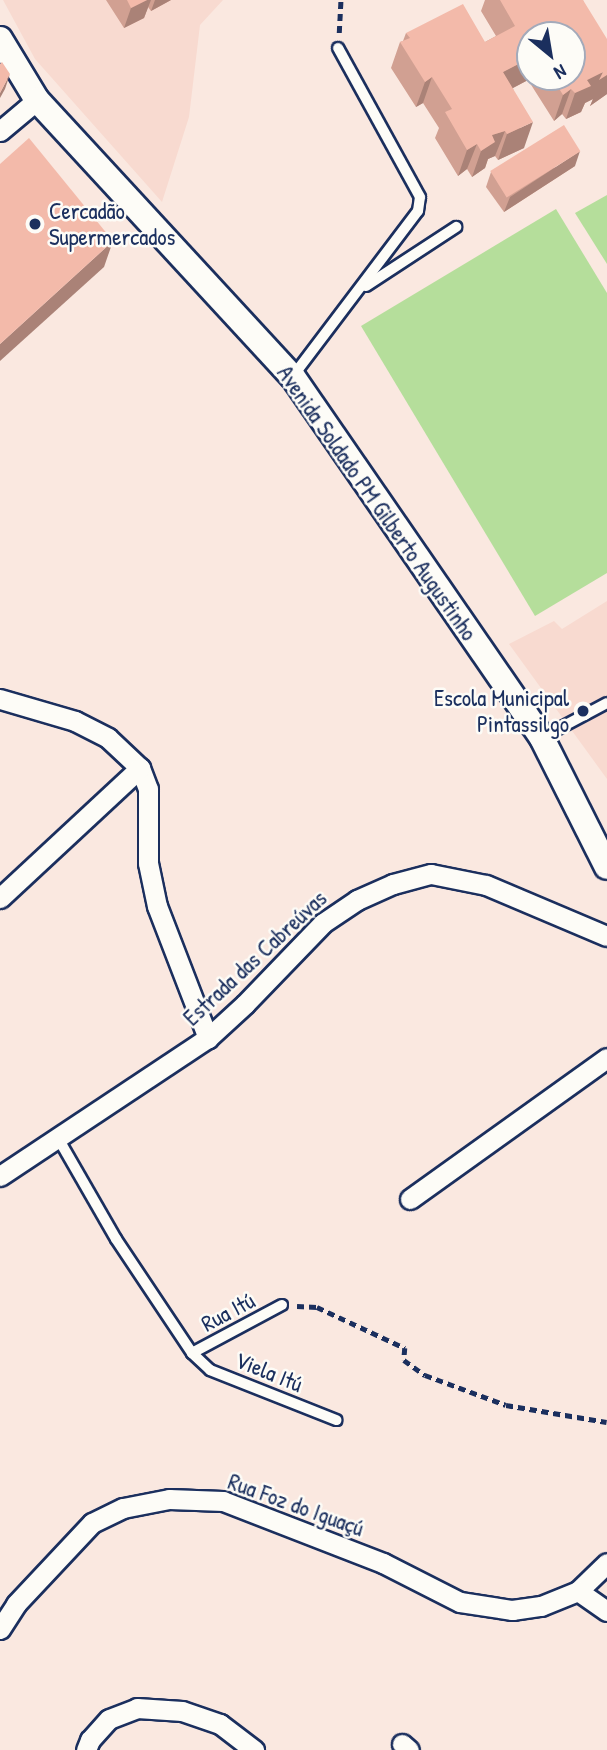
<!DOCTYPE html>
<html>
<head>
<meta charset="utf-8">
<style>
	body { margin:0 }
	#map { position:relative; width:607px; height:1750px; overflow:hidden; background:#fae8e0; font-family:"Patrick Hand",sans-serif }
	div>[style] { position:absolute }
	[style*='--x'] { left:calc(var(--x)*1px); top:calc(var(--y)*1px); width:calc(var(--w)*1px); rotate:calc(var(--a)*1deg) }
	.built>* { inset:0; background:#f8dad0 }
	.green>* { inset:0; background:#b5de9b }
	.path>* { height:4.5px; margin-top:-2.25px; transform-origin:0; background:repeating-linear-gradient(90deg,#1b2f5e 0 7px,transparent 0 12px) }
	.roads { filter:drop-shadow(2px 0 #1b2f5e) drop-shadow(-2px 0 #1b2f5e) drop-shadow(0 2px #1b2f5e) drop-shadow(0 -2px #1b2f5e) }
	.service>* { height:10px; margin:-5px; padding:0 5px; transform-origin:5px; border-radius:5px; background:#fdfcf7 }
	.minor>* { height:19px; margin:-9.5px; padding:0 9.5px; transform-origin:9.5px; border-radius:9.5px; background:#fdfcf7 }
	.tertiary>* { height:24px; margin:-12px; padding:0 12px; transform-origin:12px; border-radius:12px; background:#fdfcf7 }
	.wall>* { inset:0; background:#d1a092 }
	.shaded-wall>* { inset:0; background:#aa8277 }
	.building>* { inset:0; background:#f3baaa; transform-origin:0 0 }
	.dots>* { width:19px; height:19px; translate:-50% -50%; box-sizing:border-box; border:4px solid #fdfcf7; border-radius:50% }
	span { translate:-50% -50%; white-space:nowrap; text-align:center; line-height:1.15; -webkit-text-stroke:5px #fdfcf7; paint-order:stroke }
	.poi-label { font-size:23px; color:#1b2f5e }
	.left { translate:0 -50%; text-align:left }
	.right { translate:-100% -50%; text-align:right }
	.street-label { font-size:23px; color:#1b2f5e }
	.north { position:absolute; left:516px; top:21px; width:70px; height:70px; box-sizing:border-box; background:#fdfcf7; border:2px solid #a3aaba; border-radius:50%; rotate:150deg; font-size:19px; font-weight:700; line-height:28px; text-align:center; color:#1b2f5e }
	.north::after { content:''; display:block; margin:auto; width:24px; height:32px; background:#1b2f5e; clip-path:polygon(50% 0,100% 100%,50% 72%,0 100%) }
</style>
</head>
<body>
<div id="map">
	<div class="built">
		<i style="clip-path:polygon(3px 0,223px 0,200px 25px,189px 117px,162px 202px,35px 59px)"></i>
		<i style="clip-path:polygon(607px 601px,607px 779px,509px 644px,554px 621px,562px 629px)"></i>
	</div>
	<div class="green">
		<i style="clip-path:polygon(607px 195px,607px 264px,575px 213px)"></i>
		<i style="clip-path:polygon(556px 209px,607px 293px,607px 573px,535px 616px,361px 326px)"></i>
	</div>
	<div class="path">
		<i style="--x:339;--y:33;--w:33;--a:-87"></i>
		<i style="--x:297;--y:1306;--w:20;--a:3"></i>
		<i style="--x:317;--y:1307;--w:97;--a:25"></i>
		<i style="--x:405;--y:1348;--w:12;--a:95"></i>
		<i style="--x:404;--y:1360;--w:26;--a:36"></i>
		<i style="--x:425;--y:1375;--w:86;--a:20.3"></i>
		<i style="--x:506;--y:1405;--w:102;--a:9.6"></i>
	</div>
	<div class="roads">
		<div class="service">
			<i style="--x:366;--y:286;--w:108;--a:-33.2"></i>
			<i style="--x:293;--y:376;--w:207;--a:-52.9"></i>
			<i style="--x:418;--y:211;--w:14;--a:-82"></i>
			<i style="--x:420;--y:197;--w:170;--a:-118.8"></i>
			<i style="--x:543;--y:737;--w:72;--a:-28"></i>
			<i style="--x:58;--y:1138;--w:116;--a:60.1"></i>
			<i style="--x:116;--y:1239;--w:137;--a:56.3"></i>
			<i style="--x:192;--y:1353;--w:25;--a:43"></i>
			<i style="--x:210;--y:1370;--w:136;--a:21.6"></i>
			<i style="--x:192;--y:1353;--w:102;--a:-28.1"></i>
		</div>
		<div class="minor">
			<i style="--x:0;--y:131;--w:48;--a:-40"></i>
			<i style="--x:0;--y:699;--w:78;--a:16.3"></i>
			<i style="--x:75;--y:721;--w:37;--a:27"></i>
			<i style="--x:108;--y:738;--w:44;--a:43.2"></i>
			<i style="--x:140;--y:768;--w:22;--a:69"></i>
			<i style="--x:148;--y:789;--w:74;--a:90"></i>
			<i style="--x:148;--y:863;--w:44;--a:78.2"></i>
			<i style="--x:157;--y:906;--w:142;--a:68.9"></i>
			<i style="--x:0;--y:898;--w:191;--a:-42.9"></i>
			<i style="--x:0;--y:1176;--w:250;--a:-33.6"></i>
			<i style="--x:208;--y:1038;--w:50;--a:-42.6"></i>
			<i style="--x:245;--y:1004;--w:112;--a:-46.1"></i>
			<i style="--x:323;--y:923;--w:41;--a:-34.1"></i>
			<i style="--x:357;--y:900;--w:39;--a:-24"></i>
			<i style="--x:393;--y:884;--w:39;--a:-15"></i>
			<i style="--x:431;--y:874;--w:56;--a:11.3"></i>
			<i style="--x:486;--y:885;--w:131;--a:22.9"></i>
			<i style="--x:410;--y:1199;--w:242;--a:-35.6"></i>
			<i style="--x:578;--y:1591;--w:40;--a:-44"></i>
			<i style="--x:0;--y:1629;--w:30;--a:-57"></i>
			<i style="--x:16;--y:1604;--w:111;--a:-46.8"></i>
			<i style="--x:92;--y:1523;--w:34;--a:-26"></i>
			<i style="--x:123;--y:1508;--w:47;--a:-11.1"></i>
			<i style="--x:169;--y:1499;--w:54;--a:2.1"></i>
			<i style="--x:223;--y:1501;--w:172;--a:21.2"></i>
			<i style="--x:383;--y:1563;--w:86;--a:26.9"></i>
			<i style="--x:460;--y:1602;--w:53;--a:8.7"></i>
			<i style="--x:512;--y:1610;--w:29;--a:-8"></i>
			<i style="--x:541;--y:1606;--w:40;--a:-22"></i>
			<i style="--x:578;--y:1591;--w:35;--a:35"></i>
			<i style="--x:402;--y:1744;--w:9;--a:41"></i>
			<i style="--x:86;--y:1750;--w:11;--a:-68"></i>
			<i style="--x:90;--y:1740;--w:28;--a:-48"></i>
			<i style="--x:109;--y:1719;--w:30;--a:-21"></i>
			<i style="--x:137;--y:1708;--w:45;--a:3.8"></i>
			<i style="--x:182;--y:1711;--w:40;--a:18.9"></i>
			<i style="--x:220;--y:1724;--w:43;--a:37.4"></i>
		</div>
		<div class="tertiary">
			<i style="--x:0;--y:39;--w:71;--a:58.8"></i>
			<i style="--x:37;--y:100;--w:377;--a:47.3"></i>
			<i style="--x:293;--y:377;--w:439;--a:55.4"></i>
			<i style="--x:542;--y:738;--w:144;--a:63.3"></i>
		</div>
	</div>
	<div class="wall">
		<i style="clip-path:polygon(106px 0,171px 0,151px 11px,148px 7px,144px 18px,124px 28px)"></i>
		<i style="clip-path:polygon(evenodd,485px 0,583px 0,607px 94px,590px 106px,593px 99px,585px 103px,581px 112px,566px 119px,562px 114px,554px 121px,528px 80px,513px 88px,524px 148px,498px 160px,495px 156px,488px 159px,485px 168px,472px 177px,467px 169px,458px 176px,435px 138px,439px 128px,423px 103px,416px 107px,391px 68px,400px 42px,403px 41px,406px 33px,485px 42px,496px 36px,481px 11px,485px 0,530px 35px,572px 77px,530px 77px,530px 35px)"></i>
		<i style="clip-path:polygon(575px 166px,504px 212px,486px 187px,491px 172px)"></i>
	</div>
	<div class="shaded-wall">
		<i style="clip-path:polygon(147px 0,151px 0,144px 18px,124px 28px,131px 8px)"></i>
		<i style="clip-path:polygon(155px 0,171px 0,151px 11px)"></i>
		<i style="clip-path:polygon(530px 58px,530px 75px,528px 80px,494px 98px,503px 72px)"></i>
		<i style="clip-path:polygon(603px 72px,607px 75px,607px 94px,590px 106px,593px 99px,585px 103px,581px 112px,566px 119px,575px 93px,587px 80px)"></i>
		<i style="clip-path:polygon(10px 74px,5px 89px,0 98px,0 93px)"></i>
		<i style="clip-path:polygon(432px 77px,423px 103px,416px 107px,425px 82px)"></i>
		<i style="clip-path:polygon(571px 89px,562px 114px,554px 121px,563px 95px)"></i>
		<i style="clip-path:polygon(533px 122px,524px 148px,498px 160px,507px 134px)"></i>
		<i style="clip-path:polygon(505px 131px,495px 156px,488px 159px,485px 168px,472px 177px,481px 151px,492px 135px)"></i>
		<i style="clip-path:polygon(477px 144px,467px 169px,458px 176px,467px 150px)"></i>
		<i style="clip-path:polygon(580px 151px,575px 166px,504px 212px,510px 197px)"></i>
		<i style="clip-path:polygon(113px 241px,104px 267px,0 361px,0 344px)"></i>
	</div>
	<div class="building">
		<i style="clip-path:polygon(127px 0,147px 0,131px 8px)"></i>
		<i style="clip-path:polygon(500px 0,583px 0,607px 39px,607px 75px,599px 80px,603px 72px,587px 80px,591px 86px,575px 93px,571px 89px,563px 95px,552px 77px,572px 77px,572px 35px,530px 35px,530px 58px,503px 72px,533px 122px,507px 134px,505px 131px,492px 135px,495px 142px,481px 151px,477px 144px,467px 150px,445px 112px,452px 109px,432px 77px,425px 82px,400px 42px,410px 38px,406px 33px,463px 4px,485px 42px,515px 26px)"></i>
		<i style="clip-path:polygon(2px 62px,10px 74px,0 93px,0 64px)"></i>
		<i style="left:564px;top:125px;width:31px;height:87px;rotate:58deg"></i>
		<i style="clip-path:polygon(29px 138px,113px 241px,0 344px,0 164px)"></i>
	</div>
	<div class="dots">
		<i style="left:35px;top:224px;background:#1b2f5e"></i>
		<i style="left:583px;top:711px;background:#1b2f5e"></i>
	</div>
	<div class="poi-label">
		<span class="left" style="left:49px;top:224px">Cercadão<br>Supermercados</span>
		<span class="right" style="left:569px;top:711px">Escola Municipal<br>Pintassilgo</span>
	</div>
	<div class="street-label">
		<span style="left:377px;top:503px;rotate:55deg">Avenida Soldado PM Gilberto Augustinho</span>
		<span style="left:255px;top:958px;rotate:-43deg">Estrada das Cabreúvas</span>
		<span style="left:228px;top:1312px;rotate:-28deg">Rua Itú</span>
		<span style="left:269px;top:1372px;rotate:22deg">Viela Itú</span>
		<span style="left:296px;top:1505px;rotate:20deg">Rua Foz do Iguaçú</span>
	</div>
	<div class="north">N</div>
</div>
</body>
</html>
